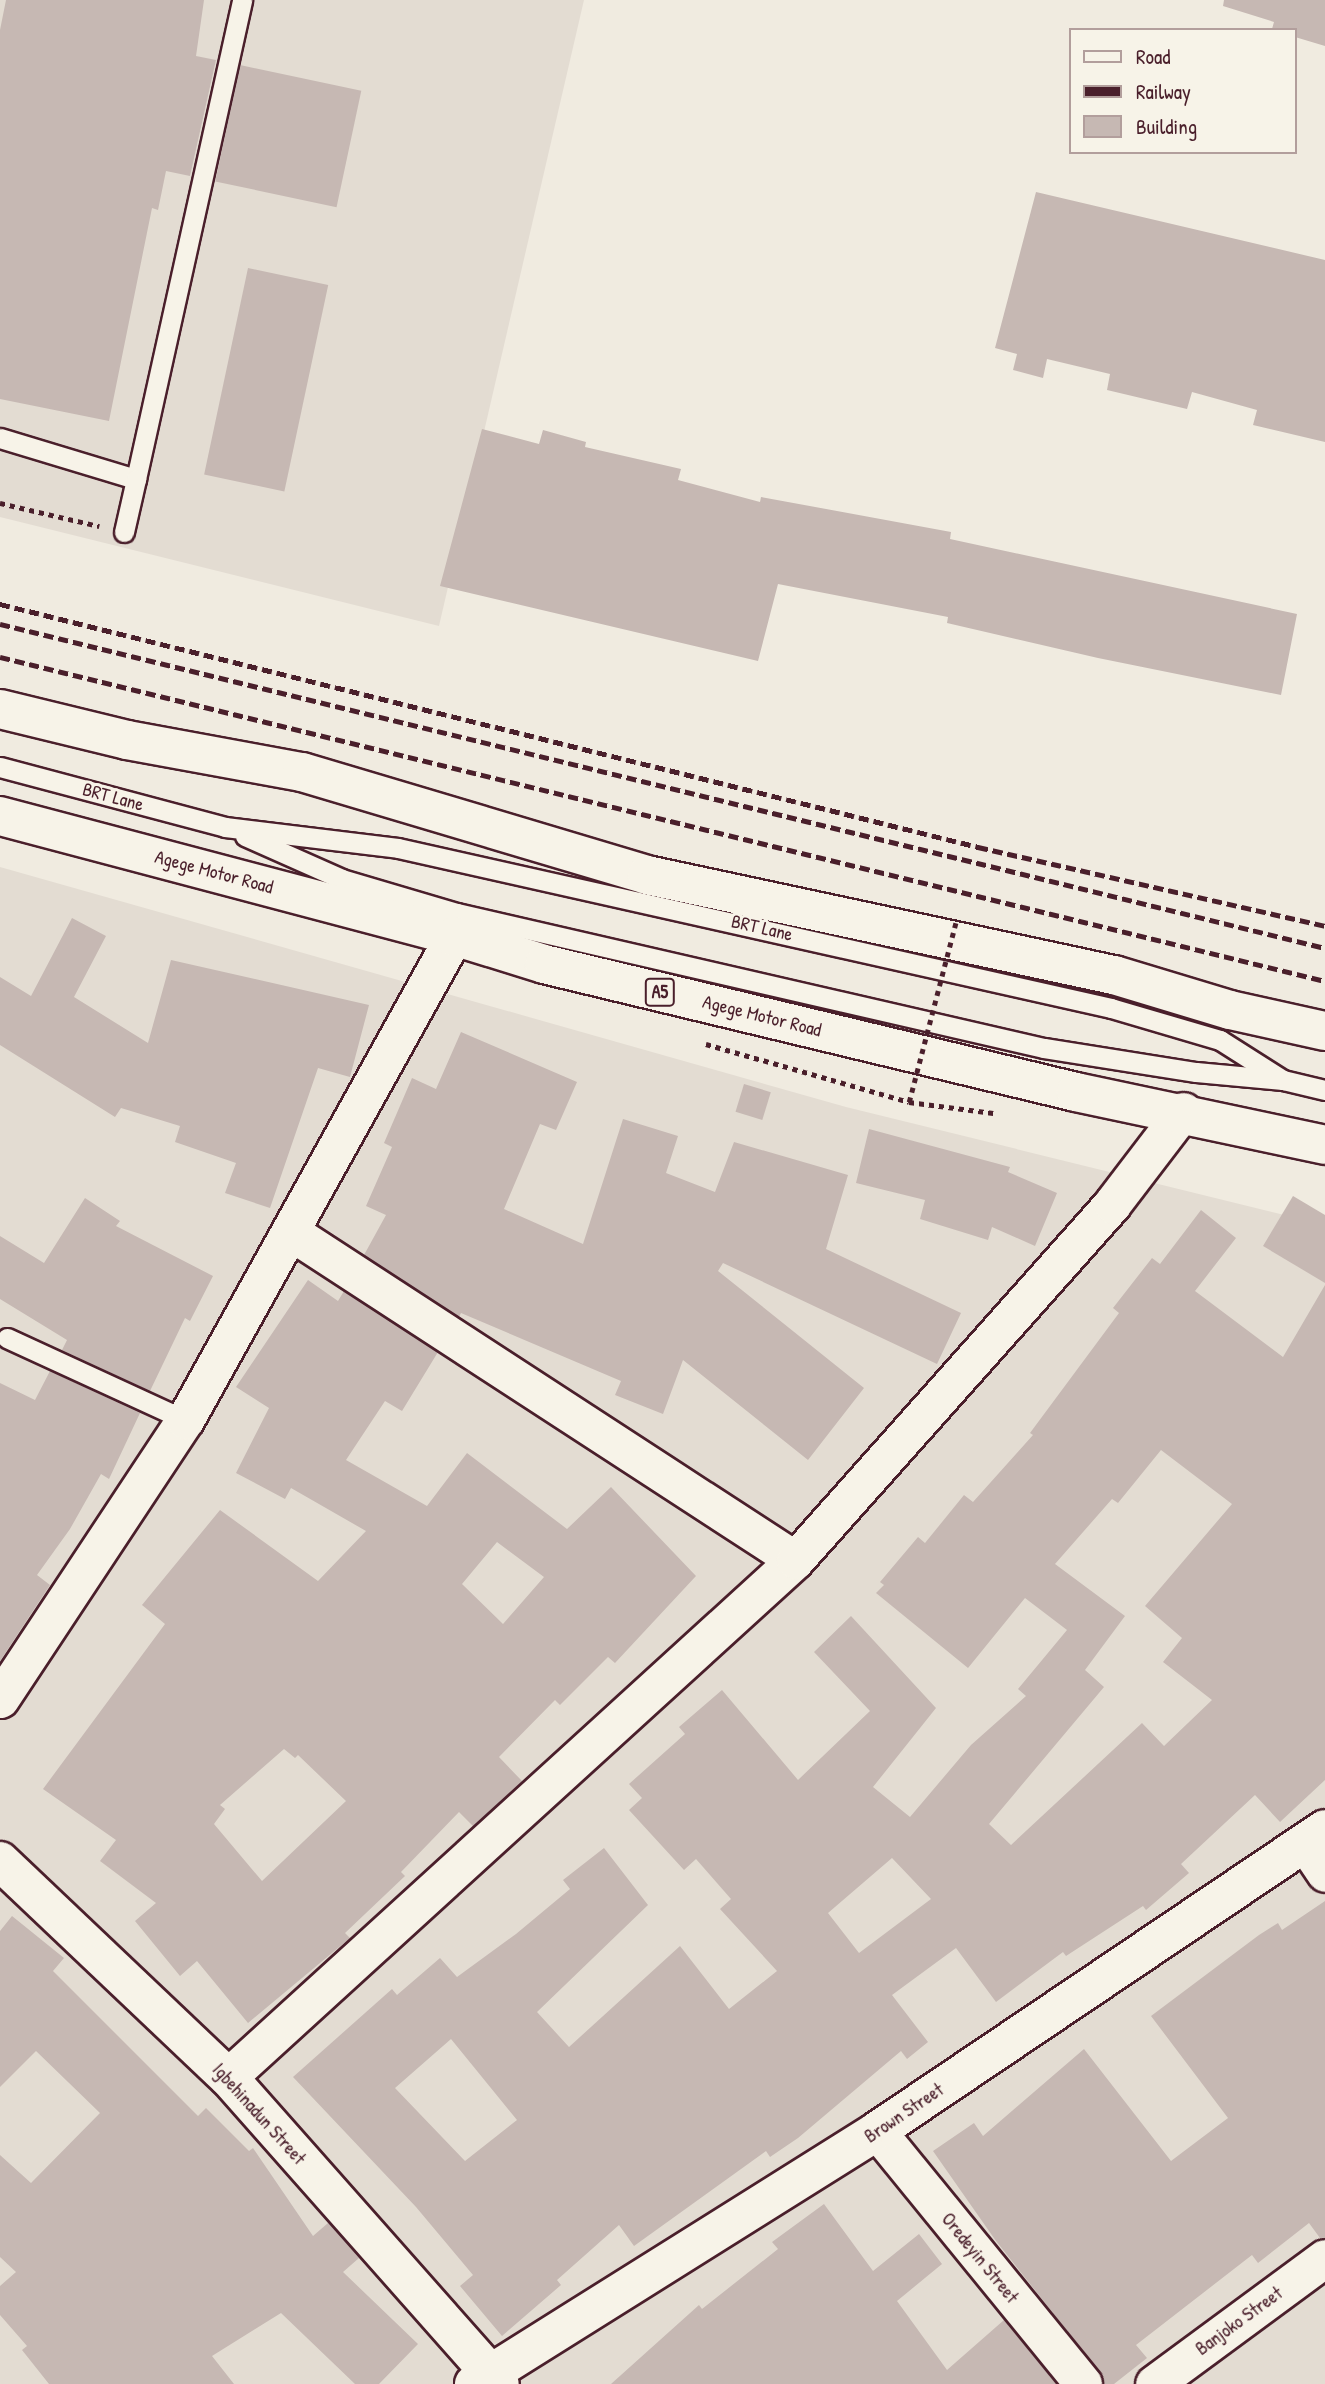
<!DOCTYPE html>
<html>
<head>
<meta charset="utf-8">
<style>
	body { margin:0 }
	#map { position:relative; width:1325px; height:2384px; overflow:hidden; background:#f0ebe0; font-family:"Patrick Hand",sans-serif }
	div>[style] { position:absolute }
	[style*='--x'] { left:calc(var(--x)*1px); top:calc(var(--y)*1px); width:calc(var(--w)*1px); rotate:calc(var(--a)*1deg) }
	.built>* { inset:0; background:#e3dcd2 }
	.building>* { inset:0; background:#c6b8b3; transform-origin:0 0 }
	.path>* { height:4.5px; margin-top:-2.25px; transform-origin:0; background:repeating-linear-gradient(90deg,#4a1f2b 0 5px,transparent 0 10px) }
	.roads { filter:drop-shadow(2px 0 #4a1f2b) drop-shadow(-2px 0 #4a1f2b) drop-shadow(0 2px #4a1f2b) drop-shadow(0 -2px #4a1f2b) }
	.service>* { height:19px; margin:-9.5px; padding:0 9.5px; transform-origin:9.5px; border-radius:9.5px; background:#f7f3e8 }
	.minor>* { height:37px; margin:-18.5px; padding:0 18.5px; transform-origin:18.5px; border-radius:18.5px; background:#f7f3e8 }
	.tertiary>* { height:38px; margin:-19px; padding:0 19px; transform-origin:19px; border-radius:19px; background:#f7f3e8 }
	.trunk>* { height:38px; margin:-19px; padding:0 19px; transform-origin:19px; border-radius:19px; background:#f7f3e8 }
	.rail>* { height:5px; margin-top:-2.5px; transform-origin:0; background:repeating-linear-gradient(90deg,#4a1f2b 0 10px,transparent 0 15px) }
	.path-bridge>* { height:4.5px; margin-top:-2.25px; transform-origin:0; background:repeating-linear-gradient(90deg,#4a1f2b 0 5px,transparent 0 10px) }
	span { translate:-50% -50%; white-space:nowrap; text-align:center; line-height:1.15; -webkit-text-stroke:6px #f7f3e8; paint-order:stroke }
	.shield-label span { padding:2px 5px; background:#f7f3e8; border:2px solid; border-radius:5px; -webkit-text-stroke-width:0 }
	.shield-label { font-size:18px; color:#4a1f2b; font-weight:700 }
	.street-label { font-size:19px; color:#4a1f2b }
	.legend { position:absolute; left:1069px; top:28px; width:228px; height:126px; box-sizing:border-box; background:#f7f3e8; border:2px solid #b29e9c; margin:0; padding:9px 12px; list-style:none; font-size:21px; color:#4a1f2b }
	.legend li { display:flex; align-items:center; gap:14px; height:35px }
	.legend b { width:35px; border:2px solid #b29e9c }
</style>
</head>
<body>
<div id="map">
	<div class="built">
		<i style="clip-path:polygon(0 0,584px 0,439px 626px,0 517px)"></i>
		<i style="clip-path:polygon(0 867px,846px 1107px,1325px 1225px,1325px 2384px,0 2384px)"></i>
	</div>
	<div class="building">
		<i style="clip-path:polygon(6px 0,204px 0,196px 56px,216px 60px,190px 176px,166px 171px,158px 210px,152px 208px,109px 421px,0 399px,0 30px)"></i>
		<i style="clip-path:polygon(1224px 0,1325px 0,1325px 46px,1295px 37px,1295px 30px,1272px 29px,1274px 22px,1223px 6px)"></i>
		<i style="left:240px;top:65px;width:124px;height:119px;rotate:12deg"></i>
		<i style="clip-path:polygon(1036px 192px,1325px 260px,1325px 442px,1253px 425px,1257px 410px,1192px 392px,1187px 409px,1107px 390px,1110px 374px,1047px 359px,1043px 378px,1013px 370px,1017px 354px,995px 348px)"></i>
		<i style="left:248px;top:268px;width:82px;height:211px;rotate:12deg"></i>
		<i style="clip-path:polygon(482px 429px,539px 444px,543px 430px,586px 442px,585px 447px,681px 469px,678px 480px,760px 502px,761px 497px,951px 532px,950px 539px,1297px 614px,1281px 695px,1098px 658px,947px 623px,948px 617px,778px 584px,758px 661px,440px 586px)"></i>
		<i style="clip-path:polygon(72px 918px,106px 936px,74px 997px,148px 1043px,171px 960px,369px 1005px,350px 1077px,318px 1068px,270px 1208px,225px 1193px,236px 1163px,175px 1142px,180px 1126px,121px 1108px,115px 1117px,0 1045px,0 977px,31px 996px)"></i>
		<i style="clip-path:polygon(461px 1032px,577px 1082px,556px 1130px,540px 1124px,504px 1209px,583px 1244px,623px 1119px,678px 1136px,666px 1173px,715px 1192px,734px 1142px,848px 1175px,826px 1249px,961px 1313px,937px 1364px,723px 1263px,718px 1271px,864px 1388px,808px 1460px,683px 1360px,663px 1414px,615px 1395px,621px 1381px,461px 1313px,459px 1317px,364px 1255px,386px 1215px,366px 1206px,392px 1147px,384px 1143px,412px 1078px,436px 1089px)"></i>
		<i style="left:744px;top:1084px;width:28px;height:29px;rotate:17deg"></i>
		<i style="clip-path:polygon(869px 1129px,1010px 1167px,1008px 1172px,1057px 1193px,1035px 1246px,992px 1227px,988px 1240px,920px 1219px,925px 1200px,856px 1183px)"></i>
		<i style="clip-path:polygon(1293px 1196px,1325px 1215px,1325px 1283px,1263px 1246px)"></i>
		<i style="clip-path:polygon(85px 1198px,120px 1221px,116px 1226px,213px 1276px,190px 1321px,185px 1318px,150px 1391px,62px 1350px,67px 1340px,0 1299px,0 1236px,44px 1263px)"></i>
		<i style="clip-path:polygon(evenodd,1201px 1210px,1236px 1238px,1195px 1291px,1283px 1357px,1325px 1285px,1325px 1780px,1280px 1822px,1255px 1795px,1181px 1864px,1189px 1873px,1146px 1910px,1143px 1906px,1066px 1956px,1063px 1952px,996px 2002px,956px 1948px,892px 1995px,928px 2042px,907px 2059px,901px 2051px,798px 2138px,770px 2157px,766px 2151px,634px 2246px,619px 2225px,557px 2280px,561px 2285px,502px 2336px,460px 2286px,473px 2275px,416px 2207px,293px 2077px,392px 1989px,397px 1995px,440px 1958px,457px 1977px,516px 1934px,570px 1889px,563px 1880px,604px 1848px,648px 1905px,537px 2012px,569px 2047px,680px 1946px,729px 2009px,777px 1971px,720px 1909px,731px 1899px,696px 1859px,684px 1870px,629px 1810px,642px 1798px,629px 1784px,685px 1734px,679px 1727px,722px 1690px,798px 1780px,870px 1711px,814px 1652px,851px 1616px,936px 1708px,873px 1787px,910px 1817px,971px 1745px,1026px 1696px,1018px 1689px,1067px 1630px,1025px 1598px,968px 1668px,876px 1593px,884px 1585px,880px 1582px,918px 1537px,925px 1543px,964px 1495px,973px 1502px,1033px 1435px,1030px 1433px,1119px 1313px,1113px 1308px,1152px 1258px,1160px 1264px,1201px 1210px,1161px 1450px,1232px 1504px,1145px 1606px,1182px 1638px,1163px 1662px,1212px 1700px,1164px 1746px,1142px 1723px,1011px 1845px,989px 1824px,1104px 1687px,1085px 1670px,1125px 1616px,1055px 1564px,1112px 1499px,1118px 1503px,1161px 1450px,1201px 1210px,892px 1858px,931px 1899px,859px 1953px,828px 1913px,892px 1858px,1201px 1210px,451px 2039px,517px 2120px,465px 2161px,395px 2088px,451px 2039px)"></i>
		<i style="clip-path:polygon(evenodd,308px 1280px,338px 1301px,344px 1291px,438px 1352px,402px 1411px,385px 1401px,346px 1460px,427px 1506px,467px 1453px,567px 1529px,611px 1487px,696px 1576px,615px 1663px,608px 1657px,560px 1705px,555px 1700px,499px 1757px,522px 1781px,473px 1826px,459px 1812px,401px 1872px,405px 1876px,345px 1933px,350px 1938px,248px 2023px,197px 1961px,180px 1976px,135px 1921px,156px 1903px,100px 1861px,116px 1840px,43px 1789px,165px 1624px,142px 1605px,220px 1510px,318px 1581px,366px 1531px,291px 1488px,285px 1499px,236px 1473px,269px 1408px,236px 1387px,308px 1280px,497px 1542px,544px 1577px,503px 1624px,462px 1584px,497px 1542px,308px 1280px,284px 1749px,295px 1758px,298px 1755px,346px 1801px,262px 1881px,214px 1824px,225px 1809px,220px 1805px,284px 1749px)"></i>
		<i style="clip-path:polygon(50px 1371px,140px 1413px,109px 1479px,101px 1474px,70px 1529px,37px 1575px,50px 1585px,0 1661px,0 1383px,35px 1400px)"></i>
		<i style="clip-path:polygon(1325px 1901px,1325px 2237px,1320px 2238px,1309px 2223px,1258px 2263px,1252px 2255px,1136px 2345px,1147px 2358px,1114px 2384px,1103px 2384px,1099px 2371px,996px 2241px,933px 2151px,974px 2123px,983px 2136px,1084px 2049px,1171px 2161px,1228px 2118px,1151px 2016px,1259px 1935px,1278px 1923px,1282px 1930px)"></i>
		<i style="clip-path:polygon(12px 1916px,64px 1958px,53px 1971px,198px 2116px,206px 2108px,249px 2151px,253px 2148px,313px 2236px,328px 2223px,359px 2258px,343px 2272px,418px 2344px,379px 2384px,355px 2384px,281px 2313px,212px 2356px,234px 2384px,49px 2384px,22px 2350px,27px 2346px,0 2315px,0 2286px,16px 2272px,0 2257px,0 2155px,31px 2183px,100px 2113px,36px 2051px,0 2087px,0 1931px)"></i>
		<i style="clip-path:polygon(824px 2204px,873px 2271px,919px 2234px,942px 2264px,897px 2301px,947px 2370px,1004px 2320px,1056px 2384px,611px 2384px,699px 2305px,702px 2309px,778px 2249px,772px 2242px)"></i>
	</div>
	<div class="path">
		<i style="--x:0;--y:503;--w:102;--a:13.1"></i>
		<i style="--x:706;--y:1044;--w:211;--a:15.9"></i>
		<i style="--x:909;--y:1102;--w:85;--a:7.5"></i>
	</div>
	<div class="roads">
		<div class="service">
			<i style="--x:0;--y:438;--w:142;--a:16.8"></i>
			<i style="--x:136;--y:479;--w:491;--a:-77.5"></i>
			<i style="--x:124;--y:532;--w:54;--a:-77.2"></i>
			<i style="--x:0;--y:767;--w:233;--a:14.9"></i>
			<i style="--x:225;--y:827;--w:174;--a:6.9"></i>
			<i style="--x:398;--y:848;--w:731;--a:12.65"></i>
			<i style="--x:1111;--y:1008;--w:114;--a:16.4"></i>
			<i style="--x:1220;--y:1040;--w:75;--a:32.4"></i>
			<i style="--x:245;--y:836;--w:106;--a:23.9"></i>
			<i style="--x:342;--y:879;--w:120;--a:16.5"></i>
			<i style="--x:457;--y:913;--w:602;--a:12.95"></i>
			<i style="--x:1044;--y:1048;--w:154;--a:9"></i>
			<i style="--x:1196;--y:1072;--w:87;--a:5.3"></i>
			<i style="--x:1283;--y:1080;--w:43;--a:13.4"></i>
			<i style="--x:7;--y:1338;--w:196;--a:24.7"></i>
		</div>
		<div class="minor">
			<i style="--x:291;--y:1232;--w:601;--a:33.06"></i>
			<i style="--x:0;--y:1699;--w:335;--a:-56.5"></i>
			<i style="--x:185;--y:1420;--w:554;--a:-60.94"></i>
			<i style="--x:1305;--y:1843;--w:36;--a:56"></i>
			<i style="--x:228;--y:2077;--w:767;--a:-42.36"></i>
			<i style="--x:795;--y:1560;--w:477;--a:-48.3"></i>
			<i style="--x:1112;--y:1204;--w:117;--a:-52.6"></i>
			<i style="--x:877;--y:2131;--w:326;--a:50.8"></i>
			<i style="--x:1154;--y:2384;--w:212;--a:-36.4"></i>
		</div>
		<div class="tertiary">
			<i style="--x:0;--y:1861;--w:314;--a:43.5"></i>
			<i style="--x:228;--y:2077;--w:410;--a:48.5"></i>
			<i style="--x:474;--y:2384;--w:476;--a:-32.1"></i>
			<i style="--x:877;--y:2131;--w:540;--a:-33.98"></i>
		</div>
		<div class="trunk">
			<i style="--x:0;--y:709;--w:131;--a:13.7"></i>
			<i style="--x:127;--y:740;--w:178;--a:10.4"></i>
			<i style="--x:302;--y:772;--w:360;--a:16.6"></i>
			<i style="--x:647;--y:875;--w:478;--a:12.1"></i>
			<i style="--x:1114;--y:975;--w:121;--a:16.8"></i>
			<i style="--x:1230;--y:1010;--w:97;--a:12.5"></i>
			<i style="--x:0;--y:816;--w:470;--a:14.8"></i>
			<i style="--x:454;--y:936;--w:94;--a:17.3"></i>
			<i style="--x:544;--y:964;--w:547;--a:13.53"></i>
			<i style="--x:1076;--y:1092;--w:255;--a:12"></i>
		</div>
	</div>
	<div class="rail">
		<i style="--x:0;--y:604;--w:1008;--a:13.95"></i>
		<i style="--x:978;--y:847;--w:356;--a:12.8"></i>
		<i style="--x:0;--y:624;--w:1364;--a:13.74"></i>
		<i style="--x:0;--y:657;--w:1364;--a:13.74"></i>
	</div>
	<div class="path-bridge">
		<i style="--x:909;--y:1102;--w:186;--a:-75.4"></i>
	</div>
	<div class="shield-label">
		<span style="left:660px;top:992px">A5</span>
	</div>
	<div class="street-label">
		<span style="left:113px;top:797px;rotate:15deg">BRT Lane</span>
		<span style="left:214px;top:872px;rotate:15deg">Agege Motor Road</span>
		<span style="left:762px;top:928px;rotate:13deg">BRT Lane</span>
		<span style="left:762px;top:1016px;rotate:14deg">Agege Motor Road</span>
		<span style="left:904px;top:2113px;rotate:-34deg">Brown Street</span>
		<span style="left:259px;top:2114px;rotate:48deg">Igbehinadun Street</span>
		<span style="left:980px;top:2258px;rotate:51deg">Oredeyin Street</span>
		<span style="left:1239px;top:2321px;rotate:-36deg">Banjoko Street</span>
	</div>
	<ul class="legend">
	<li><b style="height:9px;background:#f7f3e8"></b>Road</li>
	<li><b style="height:9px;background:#4a1f2b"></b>Railway</li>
	<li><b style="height:19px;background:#c6b8b3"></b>Building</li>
	</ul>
</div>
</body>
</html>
